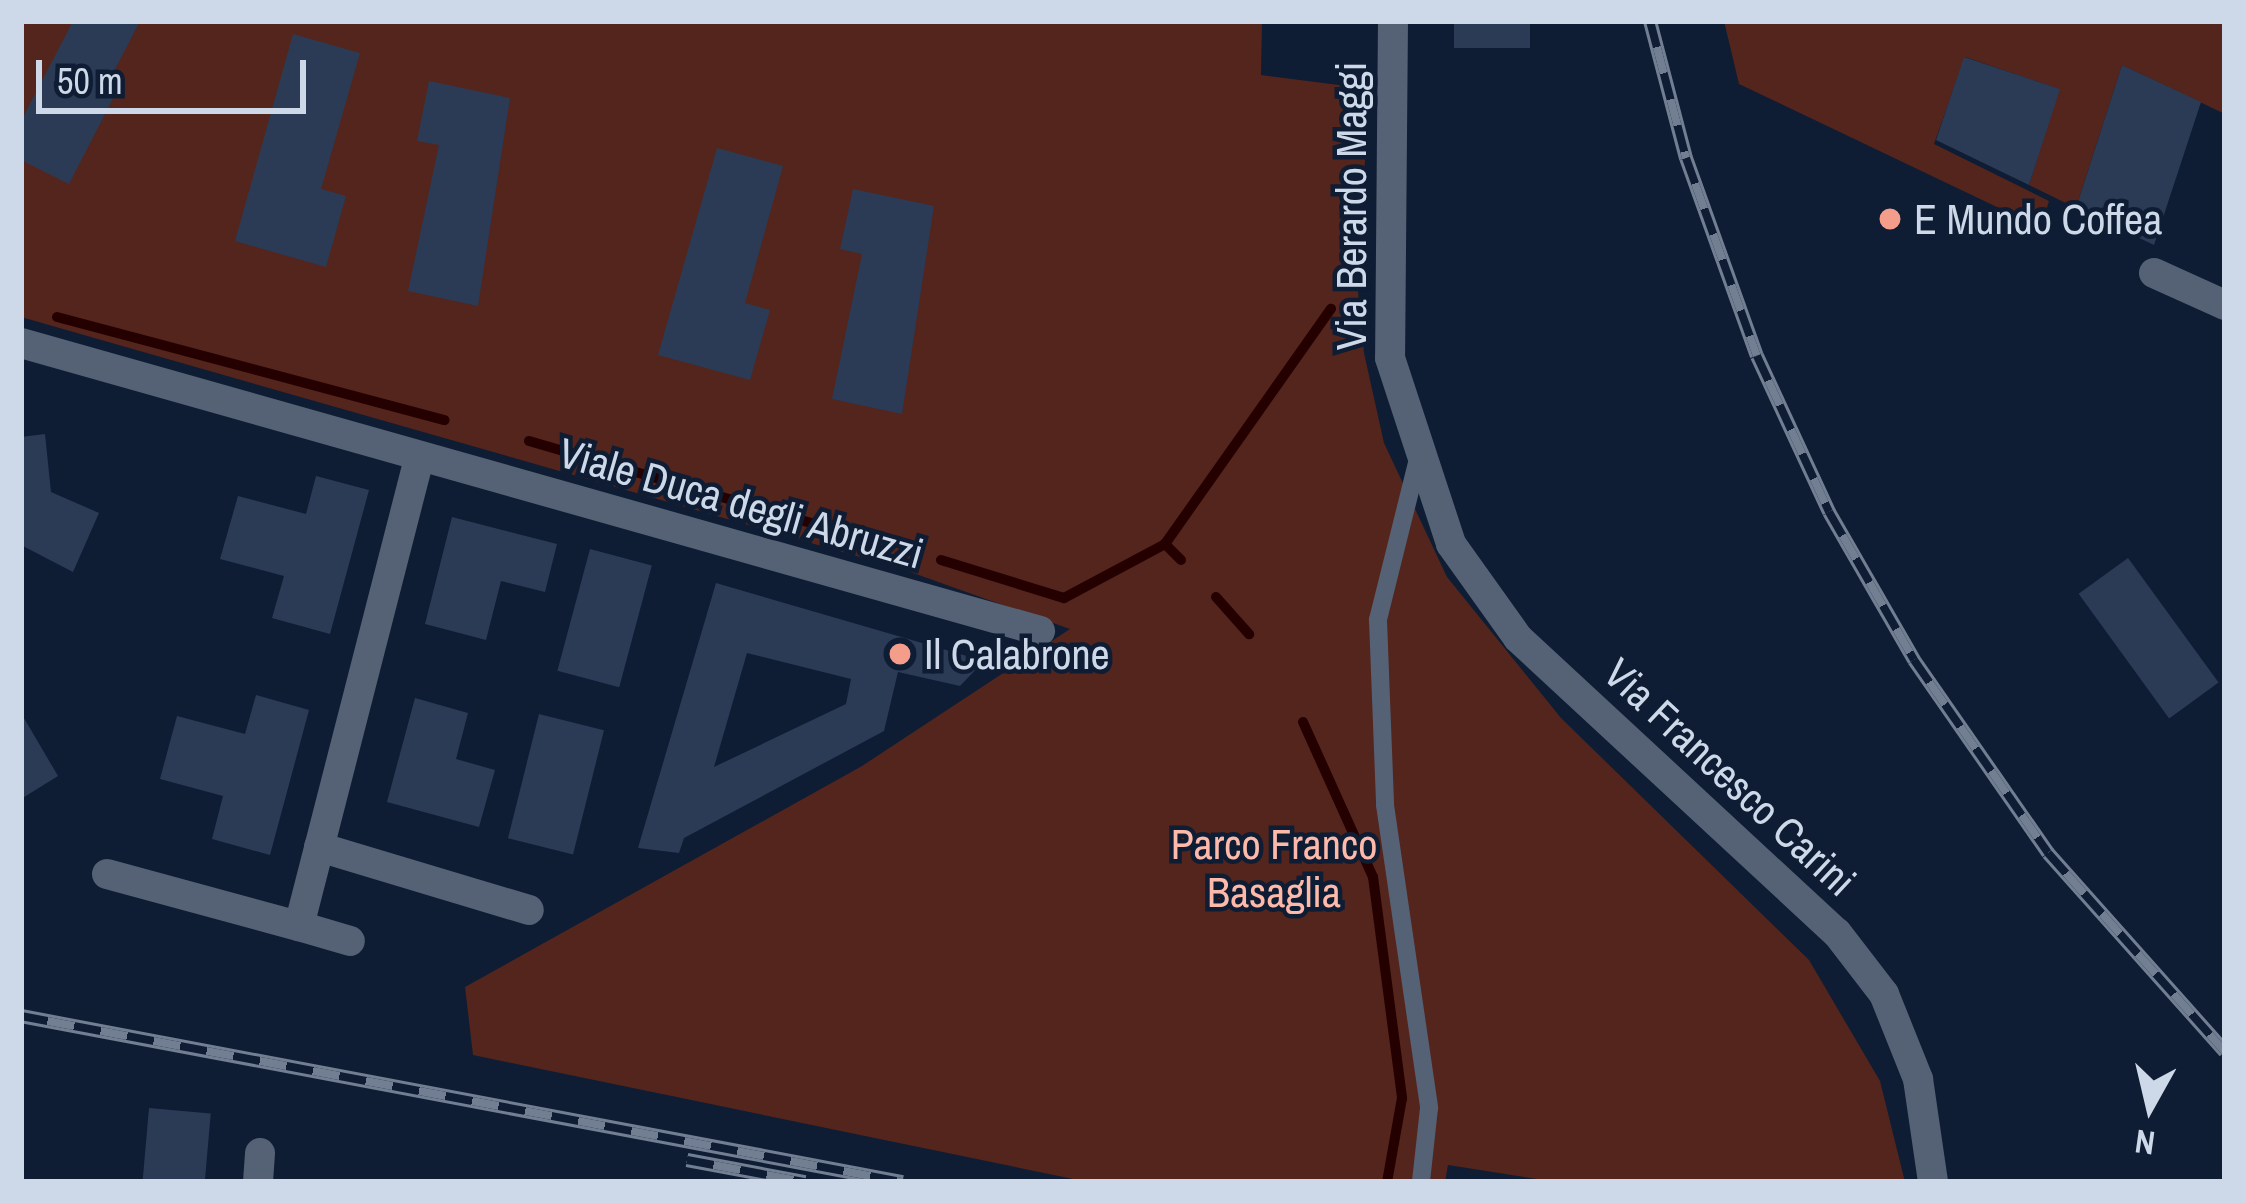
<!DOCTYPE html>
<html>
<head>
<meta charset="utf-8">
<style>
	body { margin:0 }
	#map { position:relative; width:2246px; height:1203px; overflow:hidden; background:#0e1d34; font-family:"Archivo Narrow",sans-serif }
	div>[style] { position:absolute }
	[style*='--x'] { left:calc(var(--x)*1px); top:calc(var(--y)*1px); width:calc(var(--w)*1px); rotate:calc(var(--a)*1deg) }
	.green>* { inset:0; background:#53251c }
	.stream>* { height:10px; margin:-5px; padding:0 5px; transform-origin:5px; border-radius:5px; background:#250000 }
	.building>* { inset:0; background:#2b3b55; transform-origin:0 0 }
	.service>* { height:18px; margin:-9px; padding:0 9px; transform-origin:9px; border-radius:9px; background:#556174 }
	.minor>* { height:30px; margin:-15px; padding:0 15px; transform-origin:15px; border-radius:15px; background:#556174 }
	.tertiary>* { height:30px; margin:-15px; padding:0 15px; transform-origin:15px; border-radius:15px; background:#556174 }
	.rail>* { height:14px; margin-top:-7px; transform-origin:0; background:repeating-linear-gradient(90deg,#0e1d34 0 27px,#727f92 0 54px); box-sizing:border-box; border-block:3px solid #727f92 }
	.dots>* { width:33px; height:33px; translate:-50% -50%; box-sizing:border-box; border:6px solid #0e1d34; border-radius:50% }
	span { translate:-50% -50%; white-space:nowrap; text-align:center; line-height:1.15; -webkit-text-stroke:9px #0e1d34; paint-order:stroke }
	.street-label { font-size:42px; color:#cdd8e8 }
	.poi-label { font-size:42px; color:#cdd8e8 }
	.left { translate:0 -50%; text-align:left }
	.park-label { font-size:42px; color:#fdb9aa }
	.frame { position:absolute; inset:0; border:24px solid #cdd8e8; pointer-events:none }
	.north { position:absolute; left:2090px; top:1047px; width:120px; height:120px; -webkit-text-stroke:9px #0e1d34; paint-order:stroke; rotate:188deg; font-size:33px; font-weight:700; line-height:48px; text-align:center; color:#cdd8e8 }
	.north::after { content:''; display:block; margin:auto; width:42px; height:54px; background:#cdd8e8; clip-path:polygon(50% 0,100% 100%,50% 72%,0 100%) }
	.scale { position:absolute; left:36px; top:60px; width:270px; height:54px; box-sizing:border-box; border:6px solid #cdd8e8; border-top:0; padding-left:15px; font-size:36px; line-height:42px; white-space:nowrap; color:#cdd8e8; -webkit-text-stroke:9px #0e1d34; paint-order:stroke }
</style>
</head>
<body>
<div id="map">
	<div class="green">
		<i style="clip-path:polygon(21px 21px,1262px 21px,1261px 75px,1347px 86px,1369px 101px,1357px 281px,1364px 353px,1384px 443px,1447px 577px,1561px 718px,1809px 960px,1880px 1081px,1905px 1182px,1556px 1182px,1448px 1165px,1445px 1182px,1088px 1182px,473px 1055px,465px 987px,862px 766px,1070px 629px,902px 569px,21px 317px)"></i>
		<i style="clip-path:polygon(1724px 21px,2225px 21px,2225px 114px,2122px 65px,2076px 208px,2029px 185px,2059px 89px,1965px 57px,1934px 144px,2049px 201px,2041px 228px,1739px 84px)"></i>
	</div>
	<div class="stream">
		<i style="--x:57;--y:317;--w:401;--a:14.9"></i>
		<i style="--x:529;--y:441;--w:352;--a:16.2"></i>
		<i style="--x:941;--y:560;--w:129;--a:17.2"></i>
		<i style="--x:1064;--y:598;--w:115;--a:-28.1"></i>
		<i style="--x:1181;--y:560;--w:23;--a:-135"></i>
		<i style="--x:1165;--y:544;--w:288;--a:-54.8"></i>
		<i style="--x:1216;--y:597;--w:50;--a:48.3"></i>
		<i style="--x:1303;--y:722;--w:170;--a:65.7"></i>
		<i style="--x:1373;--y:877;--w:223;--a:82.5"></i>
		<i style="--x:1402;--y:1098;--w:85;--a:100.1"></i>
	</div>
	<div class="building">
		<i style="clip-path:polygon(73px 21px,140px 21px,110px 79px,122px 81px,69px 184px,21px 160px,21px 121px)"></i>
		<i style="left:1454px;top:21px;width:76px;height:27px"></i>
		<i style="clip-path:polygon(293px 34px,360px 53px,321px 189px,346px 196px,326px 267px,235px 241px)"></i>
		<i style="clip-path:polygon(1964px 57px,2060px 89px,2029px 185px,1936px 140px)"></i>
		<i style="clip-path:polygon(2122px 65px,2201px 102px,2154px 245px,2076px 208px)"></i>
		<i style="clip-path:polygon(429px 81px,510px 98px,478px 306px,408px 291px,439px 145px,417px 141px)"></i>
		<i style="clip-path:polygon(717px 148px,783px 166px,745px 303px,770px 310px,750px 380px,658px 355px)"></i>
		<i style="clip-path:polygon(853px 189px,934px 206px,902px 414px,832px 399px,862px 254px,840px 249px)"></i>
		<i style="clip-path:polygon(45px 434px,51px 492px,99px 513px,73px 572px,21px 545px,21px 437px)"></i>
		<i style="clip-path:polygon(316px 476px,369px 490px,330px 634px,272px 618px,284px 576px,220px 559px,238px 496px,306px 514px)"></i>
		<i style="clip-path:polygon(452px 517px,557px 544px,545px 592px,501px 581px,486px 640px,425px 624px)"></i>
		<i style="left:590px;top:549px;width:64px;height:126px;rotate:15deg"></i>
		<i style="left:2128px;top:558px;width:154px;height:61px;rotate:54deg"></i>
		<i style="clip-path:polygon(evenodd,716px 583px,984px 661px,960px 686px,898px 672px,884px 731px,684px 838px,679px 853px,638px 848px,716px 583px,747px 653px,851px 679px,846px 704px,714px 767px,747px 653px)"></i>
		<i style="clip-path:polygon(256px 695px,309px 710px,270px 855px,212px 839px,223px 796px,160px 779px,177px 716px,245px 734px)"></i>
		<i style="clip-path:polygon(415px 698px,468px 713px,456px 759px,495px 770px,479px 827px,387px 802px)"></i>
		<i style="clip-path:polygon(21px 713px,58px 776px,21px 799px)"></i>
		<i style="left:539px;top:714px;width:67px;height:128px;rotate:14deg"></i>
		<i style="left:149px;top:1108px;width:62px;height:74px;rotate:5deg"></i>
	</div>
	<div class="service">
		<i style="--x:1418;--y:459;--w:166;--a:104"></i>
		<i style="--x:1378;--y:620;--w:185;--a:87.8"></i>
		<i style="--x:1385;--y:805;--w:306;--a:81.7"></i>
		<i style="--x:1429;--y:1108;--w:74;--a:96.2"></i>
	</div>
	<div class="minor">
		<i style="--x:2154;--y:273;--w:78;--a:24.3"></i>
		<i style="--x:21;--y:343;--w:1059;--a:15.78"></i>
		<i style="--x:319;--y:847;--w:219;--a:16.7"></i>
		<i style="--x:107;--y:874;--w:199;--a:15.2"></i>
		<i style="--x:299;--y:926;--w:484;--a:-75.6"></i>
		<i style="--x:299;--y:926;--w:53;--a:16.4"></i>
		<i style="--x:258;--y:1182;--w:29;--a:-86"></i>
	</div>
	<div class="tertiary">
		<i style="--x:1393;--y:21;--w:337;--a:90.5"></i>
		<i style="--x:1390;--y:358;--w:196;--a:71.8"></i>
		<i style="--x:1451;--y:544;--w:115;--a:54.5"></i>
		<i style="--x:1518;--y:638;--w:434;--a:42.8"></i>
		<i style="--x:1837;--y:933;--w:77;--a:52.4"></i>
		<i style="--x:1884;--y:994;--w:92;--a:68.2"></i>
		<i style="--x:1918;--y:1079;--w:104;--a:81.7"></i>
	</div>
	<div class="rail">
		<i style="--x:1650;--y:21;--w:142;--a:75.3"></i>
		<i style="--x:1686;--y:158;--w:210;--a:70.3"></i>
		<i style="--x:1757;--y:356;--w:172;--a:65.2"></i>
		<i style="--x:1829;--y:512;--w:171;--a:60.1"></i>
		<i style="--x:1914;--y:660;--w:235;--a:55.2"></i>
		<i style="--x:2048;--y:853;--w:266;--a:48.3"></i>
		<i style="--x:21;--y:1016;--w:897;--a:10.67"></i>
		<i style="--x:687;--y:1160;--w:120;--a:10.6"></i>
	</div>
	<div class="dots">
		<i style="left:1890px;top:219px;background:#f49d8b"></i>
		<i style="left:900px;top:654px;background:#f49d8b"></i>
	</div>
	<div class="street-label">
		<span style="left:1351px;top:206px;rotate:-90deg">Via Berardo Maggi</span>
		<span style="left:741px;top:503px;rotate:16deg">Viale Duca degli Abruzzi</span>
		<span style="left:1730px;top:777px;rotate:43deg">Via Francesco Carini</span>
	</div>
	<div class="poi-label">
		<span class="left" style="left:1914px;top:219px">E Mundo Coffea</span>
		<span class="left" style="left:924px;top:654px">Il Calabrone</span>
	</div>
	<div class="park-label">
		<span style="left:1274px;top:868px">Parco Franco<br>Basaglia</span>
	</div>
	<div class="frame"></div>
	<div class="north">N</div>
	<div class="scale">50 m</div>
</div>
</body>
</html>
